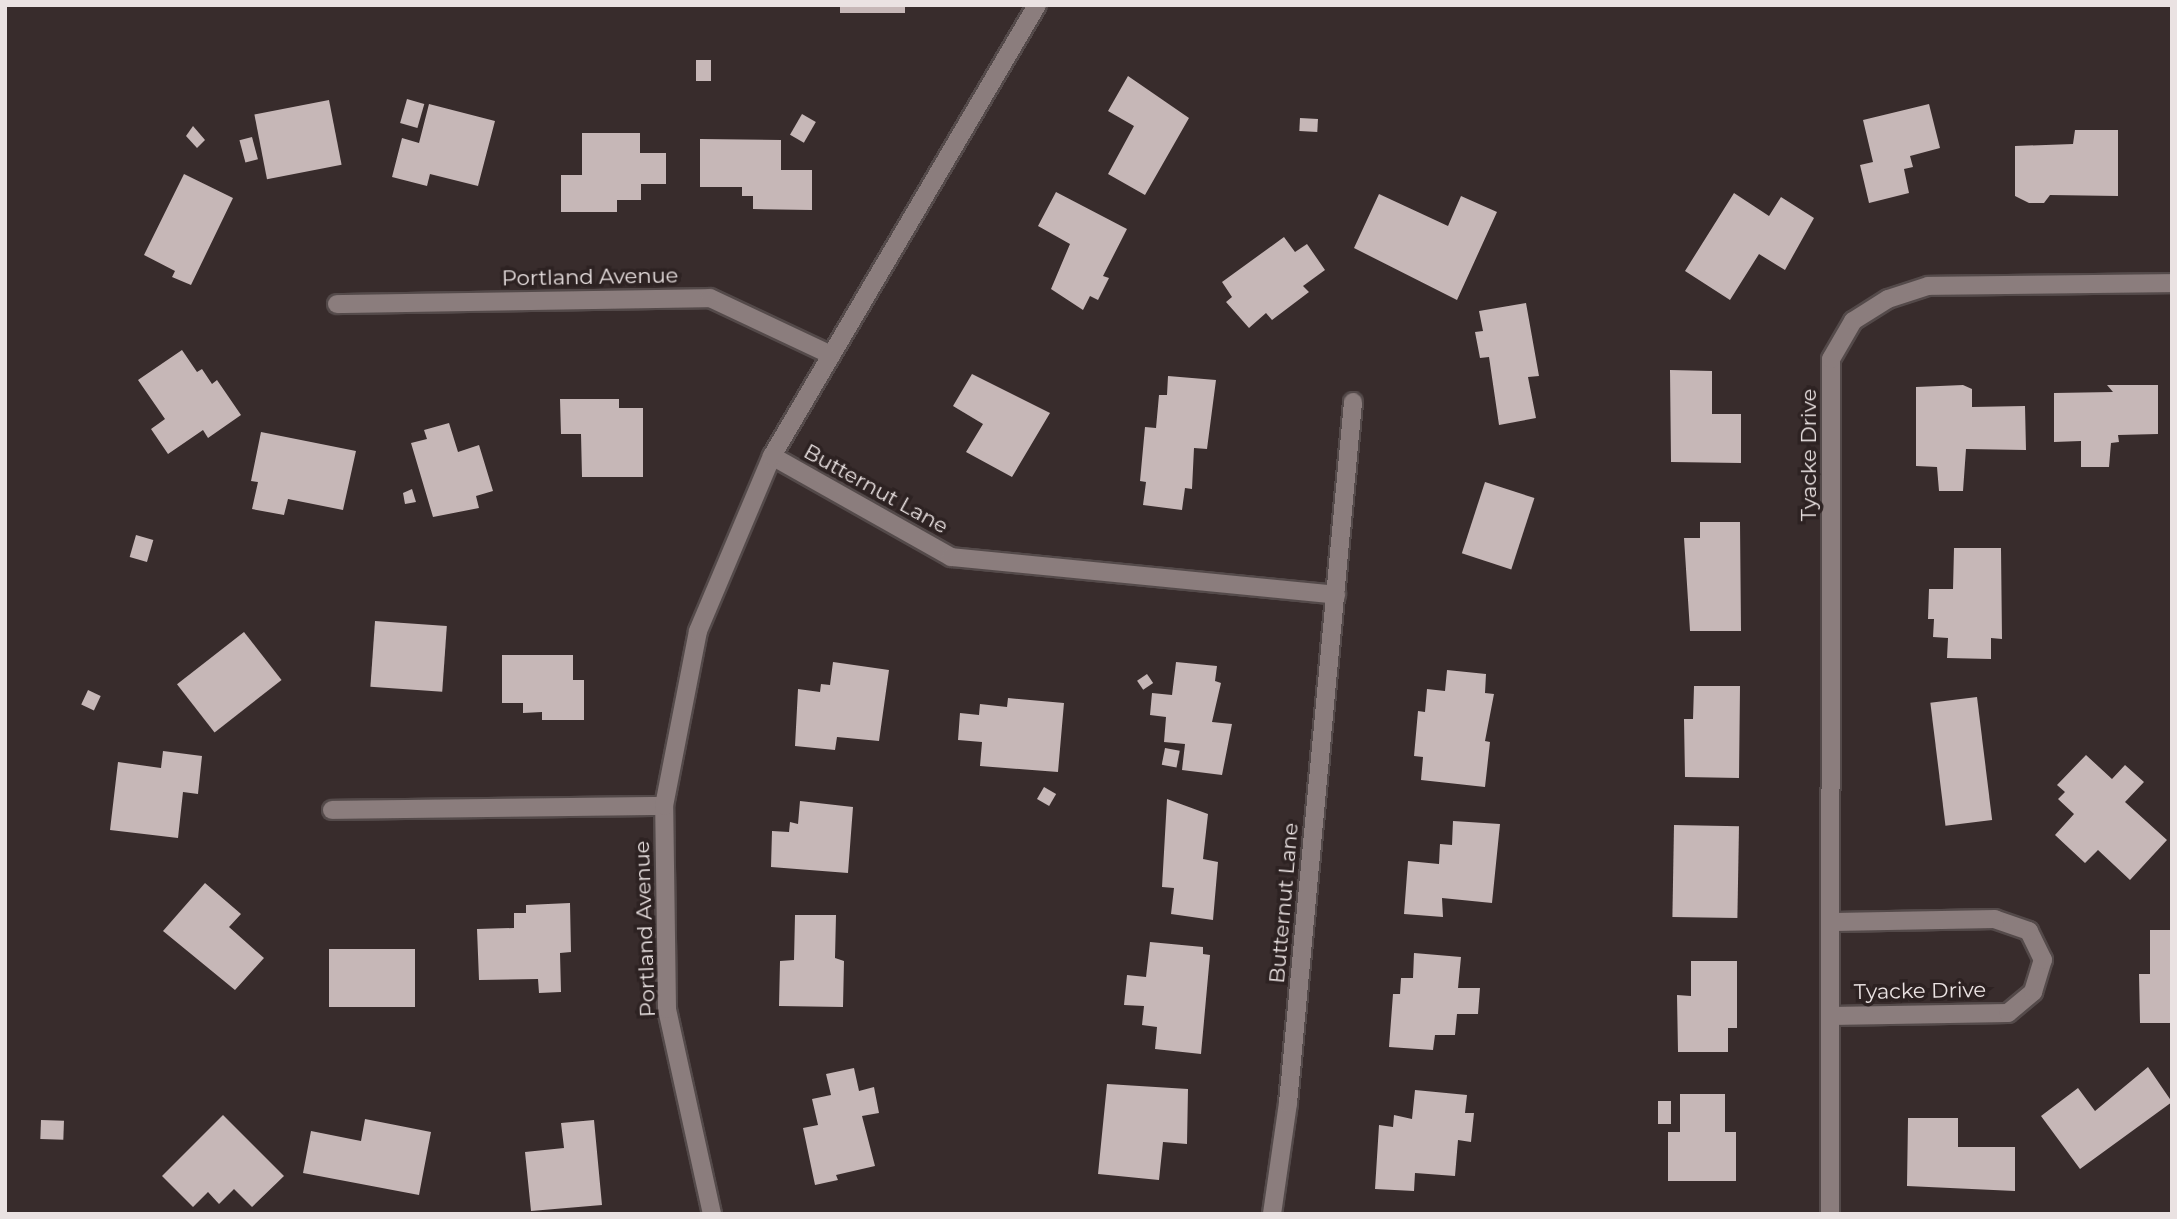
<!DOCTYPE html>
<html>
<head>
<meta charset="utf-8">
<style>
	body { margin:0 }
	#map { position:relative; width:2177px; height:1219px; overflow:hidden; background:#382c2c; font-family:Montserrat,sans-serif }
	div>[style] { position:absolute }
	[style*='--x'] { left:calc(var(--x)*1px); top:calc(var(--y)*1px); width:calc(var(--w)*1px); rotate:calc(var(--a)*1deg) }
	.building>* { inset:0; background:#c6b7b7; transform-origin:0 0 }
	.roads { filter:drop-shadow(2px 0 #544a4a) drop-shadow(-2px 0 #544a4a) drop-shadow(0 2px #544a4a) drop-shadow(0 -2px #544a4a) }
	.service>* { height:18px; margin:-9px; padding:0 9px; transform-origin:9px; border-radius:9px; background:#8b7d7d }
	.minor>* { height:18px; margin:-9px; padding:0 9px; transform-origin:9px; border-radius:9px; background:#8b7d7d }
	.tertiary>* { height:18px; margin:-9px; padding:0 9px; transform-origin:9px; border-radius:9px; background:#8b7d7d }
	span { translate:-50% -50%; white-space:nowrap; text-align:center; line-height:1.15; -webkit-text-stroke:7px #2d2222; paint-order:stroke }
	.street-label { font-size:21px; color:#eae2e2 }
	.frame { position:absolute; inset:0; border:7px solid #eae2e2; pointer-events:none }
</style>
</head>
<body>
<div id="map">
	<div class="building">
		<i style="left:840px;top:5px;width:65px;height:8px"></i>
		<i style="left:696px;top:60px;width:15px;height:21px"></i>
		<i style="clip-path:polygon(1128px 76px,1189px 118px,1145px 195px,1108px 174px,1134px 126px,1108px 111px)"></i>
		<i style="left:407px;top:99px;width:18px;height:25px;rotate:16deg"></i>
		<i style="left:329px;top:100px;width:66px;height:76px;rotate:79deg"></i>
		<i style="clip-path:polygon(429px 104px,495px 121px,478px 186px,430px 174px,427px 186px,392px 177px,402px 138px,419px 143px)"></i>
		<i style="clip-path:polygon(1929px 104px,1940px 148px,1910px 156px,1913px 167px,1904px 169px,1909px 193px,1869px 203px,1860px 165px,1873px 162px,1863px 120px)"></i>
		<i style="left:802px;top:114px;width:16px;height:24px;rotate:30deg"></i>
		<i style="left:1300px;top:118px;width:18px;height:13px;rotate:3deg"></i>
		<i style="clip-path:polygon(193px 126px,205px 140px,197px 148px,186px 136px)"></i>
		<i style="clip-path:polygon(2075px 130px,2118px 130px,2118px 196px,2050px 195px,2044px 203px,2029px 203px,2015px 196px,2015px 146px,2073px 144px)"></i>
		<i style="clip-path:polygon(582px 133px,640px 133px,640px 153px,666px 153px,666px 184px,641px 184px,641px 200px,617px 200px,617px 212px,561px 212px,561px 175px,582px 175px)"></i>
		<i style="left:252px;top:137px;width:23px;height:13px;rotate:75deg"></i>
		<i style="clip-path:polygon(700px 139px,781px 140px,781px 170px,812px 170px,812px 210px,753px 209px,753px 196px,742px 196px,742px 187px,700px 187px)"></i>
		<i style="clip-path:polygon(184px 174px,233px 198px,191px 285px,172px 277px,175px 271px,144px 255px)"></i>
		<i style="clip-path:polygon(1056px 192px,1127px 229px,1103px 276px,1109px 278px,1098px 300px,1090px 296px,1083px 310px,1051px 289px,1070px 244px,1038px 226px)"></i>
		<i style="clip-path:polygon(1734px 193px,1769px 216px,1781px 197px,1814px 218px,1785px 270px,1759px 254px,1730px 300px,1685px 271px)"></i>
		<i style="clip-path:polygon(1379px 194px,1448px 226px,1461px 196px,1497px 212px,1457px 300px,1354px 248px)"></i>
		<i style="clip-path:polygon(1284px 237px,1295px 252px,1307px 244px,1325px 270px,1303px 286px,1309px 292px,1272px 320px,1266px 313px,1249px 328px,1226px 302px,1232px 297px,1222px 282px)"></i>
		<i style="clip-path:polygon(1526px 303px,1539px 376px,1528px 377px,1536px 418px,1499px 425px,1489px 357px,1480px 358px,1475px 332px,1483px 331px,1479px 311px)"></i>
		<i style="clip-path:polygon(182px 350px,197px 372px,202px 369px,212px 384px,217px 380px,241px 415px,208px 438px,203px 430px,168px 454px,151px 429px,165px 419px,138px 380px)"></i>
		<i style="clip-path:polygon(1670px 370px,1712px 371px,1712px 414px,1741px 414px,1741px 463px,1671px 462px)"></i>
		<i style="clip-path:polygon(972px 374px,1050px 413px,1012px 477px,966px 452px,983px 424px,953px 406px)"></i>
		<i style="clip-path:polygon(1168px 376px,1216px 380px,1207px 449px,1194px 448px,1192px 489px,1185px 488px,1182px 510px,1143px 505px,1146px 482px,1140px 481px,1145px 427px,1156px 428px,1159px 395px,1167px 395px)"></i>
		<i style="clip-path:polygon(1963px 385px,1972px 389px,1972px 407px,2025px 406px,2026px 450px,1966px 449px,1963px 491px,1939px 491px,1937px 467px,1916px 466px,1916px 387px)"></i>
		<i style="clip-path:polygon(2107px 385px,2158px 385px,2158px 434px,2118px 435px,2119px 442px,2111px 443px,2109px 467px,2081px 467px,2081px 441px,2054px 442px,2054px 393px,2113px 392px)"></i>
		<i style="clip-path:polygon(560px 399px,619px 399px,619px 408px,643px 408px,643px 477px,582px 477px,581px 434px,561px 434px)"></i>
		<i style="clip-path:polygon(449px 423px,458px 452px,479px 445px,493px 491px,476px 496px,479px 508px,433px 517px,411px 443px,427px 439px,424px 430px)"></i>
		<i style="clip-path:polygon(261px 432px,356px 451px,343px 510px,288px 499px,284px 515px,252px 509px,258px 482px,251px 481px)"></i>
		<i style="left:1485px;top:482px;width:52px;height:75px;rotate:18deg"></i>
		<i style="clip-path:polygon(412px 489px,416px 502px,405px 504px,403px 493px)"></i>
		<i style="clip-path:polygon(1700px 522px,1740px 522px,1741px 631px,1690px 631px,1684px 538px,1700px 538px)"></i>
		<i style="left:136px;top:535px;width:18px;height:23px;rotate:16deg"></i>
		<i style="clip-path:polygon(1954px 548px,2001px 548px,2002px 639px,1991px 638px,1991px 659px,1947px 658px,1948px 638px,1933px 637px,1934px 619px,1928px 619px,1929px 589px,1953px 589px)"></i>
		<i style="left:375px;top:621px;width:72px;height:66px;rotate:4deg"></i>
		<i style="left:244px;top:632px;width:61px;height:85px;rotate:52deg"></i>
		<i style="clip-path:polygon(502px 655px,573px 655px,573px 680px,584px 680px,584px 720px,542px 720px,542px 712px,523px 713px,523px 703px,502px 703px)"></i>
		<i style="clip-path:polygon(833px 662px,889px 670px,879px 741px,837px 737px,835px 750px,795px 746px,798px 689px,820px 692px,821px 684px,830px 685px)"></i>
		<i style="clip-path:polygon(1176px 662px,1217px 666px,1215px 681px,1221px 683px,1212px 722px,1232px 724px,1222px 775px,1182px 770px,1185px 744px,1164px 742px,1166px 717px,1150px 715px,1152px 693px,1172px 695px)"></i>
		<i style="clip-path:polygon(1447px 670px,1486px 674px,1485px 693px,1494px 694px,1485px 741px,1490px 742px,1485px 787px,1421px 780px,1423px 757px,1414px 756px,1418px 711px,1425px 712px,1427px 689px,1445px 691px)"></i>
		<i style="left:1147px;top:674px;width:11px;height:12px;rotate:56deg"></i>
		<i style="clip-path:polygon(1694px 686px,1740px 686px,1739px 778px,1685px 777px,1684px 719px,1693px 719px)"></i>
		<i style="left:88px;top:690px;width:14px;height:16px;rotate:25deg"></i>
		<i style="left:1977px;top:697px;width:124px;height:47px;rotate:83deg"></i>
		<i style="clip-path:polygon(1008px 698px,1064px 703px,1058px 772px,980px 766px,982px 742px,958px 740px,960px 713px,979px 715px,980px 704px,1007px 707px)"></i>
		<i style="left:1165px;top:748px;width:15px;height:17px;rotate:11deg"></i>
		<i style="clip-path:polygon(163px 751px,202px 756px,198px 794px,183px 792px,178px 838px,110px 830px,118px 762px,161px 768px)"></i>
		<i style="clip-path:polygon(2086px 755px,2112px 779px,2125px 765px,2144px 782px,2125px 802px,2167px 840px,2130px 880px,2098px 850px,2085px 863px,2055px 835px,2074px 814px,2058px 799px,2065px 792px,2057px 785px)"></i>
		<i style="left:1044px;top:787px;width:14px;height:14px;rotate:30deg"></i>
		<i style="clip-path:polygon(1167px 799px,1208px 814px,1203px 859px,1218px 862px,1213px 920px,1171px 914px,1174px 888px,1162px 887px)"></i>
		<i style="clip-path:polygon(800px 801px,853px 807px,848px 873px,771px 867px,772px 831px,789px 832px,790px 822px,798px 824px)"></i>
		<i style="clip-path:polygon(1453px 821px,1500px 824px,1492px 903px,1442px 898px,1443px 917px,1404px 914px,1408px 861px,1439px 864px,1440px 844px,1452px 845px)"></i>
		<i style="left:1674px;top:825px;width:65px;height:92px;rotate:1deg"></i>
		<i style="clip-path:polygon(205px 883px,241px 914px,229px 927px,264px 958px,235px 990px,163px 931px)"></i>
		<i style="clip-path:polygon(570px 903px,571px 952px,560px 953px,561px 992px,539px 993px,538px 979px,479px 980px,477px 929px,514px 928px,514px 913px,526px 913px,526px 905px)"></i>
		<i style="clip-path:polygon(795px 915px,836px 915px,835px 958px,844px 961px,843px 1007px,779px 1006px,780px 961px,794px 960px)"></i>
		<i style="clip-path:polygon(2150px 930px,2172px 930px,2172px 1023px,2140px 1023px,2139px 974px,2150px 974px)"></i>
		<i style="clip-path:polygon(1150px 942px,1203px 947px,1203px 954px,1210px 955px,1201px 1054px,1155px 1049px,1157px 1027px,1142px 1025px,1144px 1006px,1124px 1005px,1127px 975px,1146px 977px)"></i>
		<i style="left:329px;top:949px;width:86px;height:58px"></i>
		<i style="clip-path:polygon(1414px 953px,1461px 957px,1458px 988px,1480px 988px,1478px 1014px,1457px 1014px,1455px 1035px,1435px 1035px,1433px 1050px,1389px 1047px,1393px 994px,1400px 994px,1401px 978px,1413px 978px)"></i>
		<i style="clip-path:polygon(1691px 961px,1737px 961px,1737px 1028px,1728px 1028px,1728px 1052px,1678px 1052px,1677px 995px,1691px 996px)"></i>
		<i style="clip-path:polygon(2148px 1067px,2172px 1102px,2080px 1169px,2041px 1116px,2078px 1088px,2095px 1111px)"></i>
		<i style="clip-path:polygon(854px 1068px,859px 1091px,874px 1087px,879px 1113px,862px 1116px,875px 1166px,836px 1175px,838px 1180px,815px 1185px,803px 1128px,818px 1125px,812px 1099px,831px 1095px,826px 1074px)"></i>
		<i style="clip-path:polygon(1107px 1084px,1188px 1089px,1187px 1144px,1163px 1142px,1159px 1180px,1098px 1174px)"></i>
		<i style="clip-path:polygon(1415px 1090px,1467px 1095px,1465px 1113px,1474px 1113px,1471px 1142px,1458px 1140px,1455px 1176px,1415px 1173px,1414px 1191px,1375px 1189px,1379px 1125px,1393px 1127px,1394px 1115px,1412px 1119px)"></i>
		<i style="clip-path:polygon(1680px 1094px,1725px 1094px,1725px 1132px,1736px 1132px,1736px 1181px,1668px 1181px,1668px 1132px,1680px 1132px)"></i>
		<i style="left:1658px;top:1101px;width:13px;height:23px"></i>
		<i style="clip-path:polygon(223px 1115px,284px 1176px,252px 1207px,234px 1189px,219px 1204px,208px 1192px,193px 1207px,162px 1176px)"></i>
		<i style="clip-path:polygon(1908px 1118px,1958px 1118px,1958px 1147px,2015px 1147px,2015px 1191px,1907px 1186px)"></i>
		<i style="clip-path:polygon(365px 1119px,431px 1132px,419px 1195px,303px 1173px,311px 1131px,361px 1141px)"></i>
		<i style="left:41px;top:1120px;width:23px;height:19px;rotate:2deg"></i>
		<i style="clip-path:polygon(594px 1120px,602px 1205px,531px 1211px,525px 1152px,564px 1148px,561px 1123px)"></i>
	</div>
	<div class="roads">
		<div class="service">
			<i style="--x:337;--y:304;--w:373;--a:-0.9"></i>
			<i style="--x:710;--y:298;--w:134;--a:25.2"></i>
			<i style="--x:332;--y:810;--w:332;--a:-0.7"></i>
		</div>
		<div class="minor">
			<i style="--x:772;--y:456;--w:206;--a:29.4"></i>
			<i style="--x:951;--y:557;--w:387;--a:5.6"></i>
			<i style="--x:1831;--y:1016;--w:177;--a:-1"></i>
			<i style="--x:2008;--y:1013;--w:33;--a:-40"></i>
			<i style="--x:2033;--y:992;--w:34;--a:-73"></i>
			<i style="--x:2043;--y:960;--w:32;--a:-116"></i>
			<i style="--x:2029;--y:931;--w:36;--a:-161"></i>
			<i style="--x:1995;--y:919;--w:161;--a:178.9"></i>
			<i style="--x:1272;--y:1214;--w:112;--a:-81.8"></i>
			<i style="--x:1288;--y:1103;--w:704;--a:-84.7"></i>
			<i style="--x:1830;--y:1214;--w:855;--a:-89.93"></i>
			<i style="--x:1831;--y:359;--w:44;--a:-59.9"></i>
			<i style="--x:1853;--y:321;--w:41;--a:-32.2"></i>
			<i style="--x:1888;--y:299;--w:42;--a:-18"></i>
			<i style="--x:1928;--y:286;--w:244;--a:-0.7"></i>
		</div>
		<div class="tertiary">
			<i style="--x:712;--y:1214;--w:210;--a:-102.4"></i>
			<i style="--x:667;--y:1009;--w:203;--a:-90.8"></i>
			<i style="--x:664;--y:806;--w:178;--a:-79"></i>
			<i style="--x:698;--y:631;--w:190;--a:-67.1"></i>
			<i style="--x:772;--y:456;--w:523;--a:-59.56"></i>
		</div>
	</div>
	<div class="street-label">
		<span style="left:590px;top:277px;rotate:-1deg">Portland Avenue</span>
		<span style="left:1809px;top:455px;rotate:-90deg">Tyacke Drive</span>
		<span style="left:876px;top:489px;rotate:29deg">Butternut Lane</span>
		<span style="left:1284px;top:903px;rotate:-85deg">Butternut Lane</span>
		<span style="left:645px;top:929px;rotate:-92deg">Portland Avenue</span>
		<span style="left:1920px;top:991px;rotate:-1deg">Tyacke Drive</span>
	</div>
	<div class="frame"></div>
</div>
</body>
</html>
